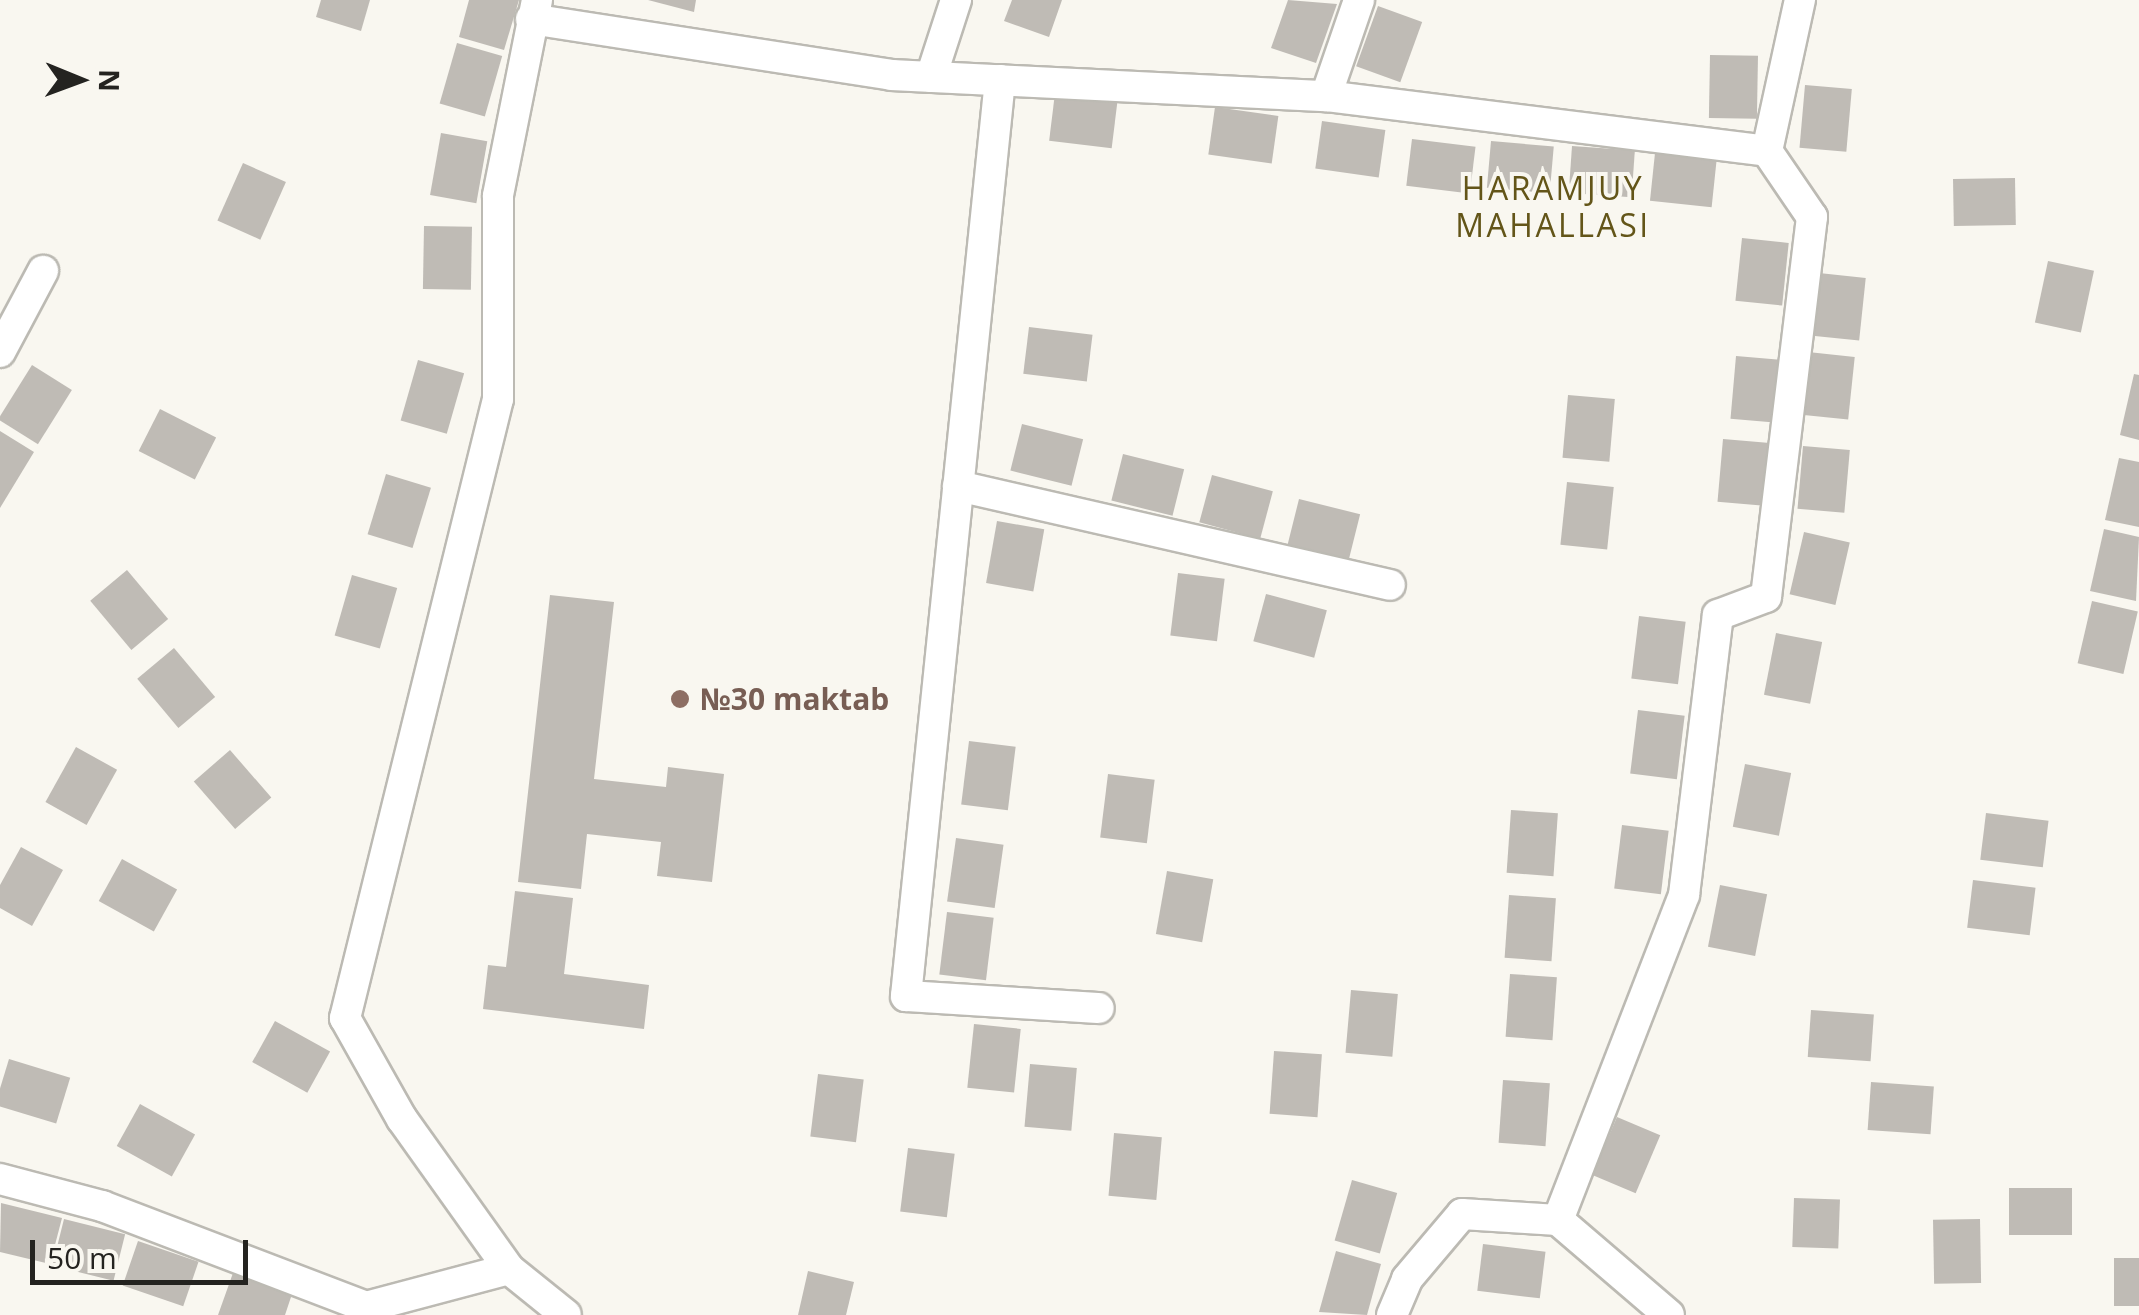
<!DOCTYPE html>
<html>
<head>
<meta charset="utf-8">
<style>
	body { margin:0 }
	#map { position:relative; width:2139px; height:1315px; overflow:hidden; background:#f9f7f0; font-family:"Open Sans",sans-serif }
	div>[style] { position:absolute }
	[style*='--x'] { left:calc(var(--x)*1px); top:calc(var(--y)*1px); width:calc(var(--w)*1px); rotate:calc(var(--a)*1deg) }
	.building>* { inset:0; background:#bfbbb5; transform-origin:0 0 }
	.roads { filter:drop-shadow(2px 0 #bcbab3) drop-shadow(-2px 0 #bcbab3) drop-shadow(0 2px #bcbab3) drop-shadow(0 -2px #bcbab3) }
	.street>* { height:30px; margin:-15px; padding:0 15px; transform-origin:15px; border-radius:15px; background:#fff }
	.dots>* { width:28px; height:28px; translate:-50% -50%; box-sizing:border-box; border:5px solid #f9f7f0; border-radius:50% }
	span { translate:-50% -50%; white-space:nowrap; text-align:center; line-height:1.15; -webkit-text-stroke:8px #f9f7f0; paint-order:stroke }
	.education-label { font-size:30px; color:#785e54; font-weight:700 }
	.left { translate:0 -50%; text-align:left }
	.neighbourhood-label { font-size:32px; color:#635519; letter-spacing:2.5px }
	.north { position:absolute; left:30px; top:30px; width:100px; height:100px; -webkit-text-stroke:8px #f9f7f0; paint-order:stroke; rotate:91deg; font-size:28px; font-weight:700; line-height:40px; text-align:center; color:#242320 }
	.north::after { content:''; display:block; margin:auto; width:35px; height:45px; background:#242320; clip-path:polygon(50% 0,100% 100%,50% 72%,0 100%) }
	.scale { position:absolute; left:30px; top:1240px; width:218px; height:45px; box-sizing:border-box; border:5px solid #242320; border-top:0; padding-left:12px; font-size:30px; line-height:35px; white-space:nowrap; color:#242320; -webkit-text-stroke:8px #f9f7f0; paint-order:stroke }
</style>
</head>
<body>
<div id="map">
	<div class="building">
		<i style="clip-path:polygon(321px 0,370px 0,361px 31px,316px 17px)"></i>
		<i style="clip-path:polygon(469px 0,519px 0,504px 50px,459px 37px)"></i>
		<i style="clip-path:polygon(648px 0,696px 0,694px 12px)"></i>
		<i style="clip-path:polygon(1012px 0,1062px 0,1049px 37px,1004px 21px)"></i>
		<i style="clip-path:polygon(1288px 0,1337px 4px,1316px 63px,1271px 48px)"></i>
		<i style="left:1378px;top:6px;width:47px;height:64px;rotate:20deg"></i>
		<i style="left:457px;top:43px;width:47px;height:63px;rotate:16deg"></i>
		<i style="left:1710px;top:55px;width:48px;height:63px;rotate:1deg"></i>
		<i style="left:1805px;top:85px;width:47px;height:63px;rotate:5deg"></i>
		<i style="left:1055px;top:93px;width:63px;height:48px;rotate:7deg"></i>
		<i style="left:1215px;top:107px;width:64px;height:48px;rotate:8deg"></i>
		<i style="left:1322px;top:121px;width:64px;height:48px;rotate:8deg"></i>
		<i style="left:441px;top:133px;width:47px;height:63px;rotate:10deg"></i>
		<i style="left:1412px;top:139px;width:64px;height:47px;rotate:7deg"></i>
		<i style="left:1491px;top:141px;width:63px;height:47px;rotate:5deg"></i>
		<i style="left:1572px;top:146px;width:63px;height:47px;rotate:4deg"></i>
		<i style="left:1655px;top:153px;width:62px;height:48px;rotate:6deg"></i>
		<i style="left:243px;top:163px;width:47px;height:63px;rotate:24deg"></i>
		<i style="left:2015px;top:178px;width:47px;height:62px;rotate:89deg"></i>
		<i style="left:424px;top:226px;width:48px;height:63px;rotate:1deg"></i>
		<i style="left:1742px;top:238px;width:47px;height:63px;rotate:6deg"></i>
		<i style="left:2048px;top:261px;width:47px;height:63px;rotate:12deg"></i>
		<i style="left:1819px;top:273px;width:47px;height:63px;rotate:6deg"></i>
		<i style="left:1029px;top:327px;width:64px;height:47px;rotate:7deg"></i>
		<i style="left:1808px;top:352px;width:47px;height:63px;rotate:6deg"></i>
		<i style="left:1736px;top:356px;width:47px;height:63px;rotate:5deg"></i>
		<i style="left:418px;top:360px;width:48px;height:63px;rotate:16deg"></i>
		<i style="left:32px;top:365px;width:47px;height:64px;rotate:32deg"></i>
		<i style="clip-path:polygon(2134px 374px,2139px 375px,2139px 440px,2120px 435px)"></i>
		<i style="left:1568px;top:395px;width:47px;height:63px;rotate:5deg"></i>
		<i style="left:160px;top:409px;width:63px;height:47px;rotate:27deg"></i>
		<i style="left:1022px;top:424px;width:63px;height:48px;rotate:14deg"></i>
		<i style="clip-path:polygon(0 431px,34px 452px,0 508px)"></i>
		<i style="left:1723px;top:439px;width:47px;height:63px;rotate:5deg"></i>
		<i style="left:1803px;top:446px;width:47px;height:63px;rotate:5deg"></i>
		<i style="left:1123px;top:454px;width:63px;height:48px;rotate:14deg"></i>
		<i style="clip-path:polygon(2119px 458px,2139px 462px,2139px 527px,2105px 520px)"></i>
		<i style="left:386px;top:474px;width:47px;height:63px;rotate:17deg"></i>
		<i style="left:1212px;top:475px;width:63px;height:49px;rotate:15deg"></i>
		<i style="left:1567px;top:482px;width:47px;height:63px;rotate:6deg"></i>
		<i style="left:1299px;top:499px;width:63px;height:48px;rotate:14deg"></i>
		<i style="left:997px;top:521px;width:48px;height:63px;rotate:10deg"></i>
		<i style="clip-path:polygon(2104px 529px,2139px 537px,2136px 601px,2090px 591px)"></i>
		<i style="left:1804px;top:532px;width:47px;height:64px;rotate:13deg"></i>
		<i style="left:127px;top:570px;width:64px;height:48px;rotate:50deg"></i>
		<i style="left:1178px;top:573px;width:47px;height:63px;rotate:7deg"></i>
		<i style="left:352px;top:575px;width:47px;height:63px;rotate:16deg"></i>
		<i style="left:1266px;top:594px;width:63px;height:49px;rotate:15deg"></i>
		<i style="clip-path:polygon(550px 595px,614px 602px,594px 779px,666px 787px,668px 767px,724px 774px,712px 882px,657px 876px,661px 842px,587px 834px,581px 889px,518px 882px)"></i>
		<i style="left:2092px;top:601px;width:47px;height:64px;rotate:13deg"></i>
		<i style="left:1639px;top:616px;width:47px;height:63px;rotate:7deg"></i>
		<i style="left:1776px;top:633px;width:47px;height:63px;rotate:11deg"></i>
		<i style="left:174px;top:648px;width:64px;height:48px;rotate:50deg"></i>
		<i style="left:1638px;top:710px;width:47px;height:64px;rotate:7deg"></i>
		<i style="left:969px;top:741px;width:47px;height:64px;rotate:7deg"></i>
		<i style="left:76px;top:747px;width:47px;height:63px;rotate:29deg"></i>
		<i style="left:230px;top:750px;width:63px;height:48px;rotate:49deg"></i>
		<i style="left:1745px;top:764px;width:47px;height:64px;rotate:11deg"></i>
		<i style="left:1108px;top:774px;width:47px;height:64px;rotate:7deg"></i>
		<i style="left:1511px;top:810px;width:47px;height:63px;rotate:4deg"></i>
		<i style="left:1986px;top:813px;width:63px;height:47px;rotate:7deg"></i>
		<i style="left:1622px;top:825px;width:47px;height:64px;rotate:7deg"></i>
		<i style="left:956px;top:838px;width:48px;height:64px;rotate:8deg"></i>
		<i style="clip-path:polygon(21px 847px,63px 870px,32px 926px,0 908px,0 885px)"></i>
		<i style="left:122px;top:859px;width:63px;height:48px;rotate:29deg"></i>
		<i style="left:1167px;top:871px;width:47px;height:64px;rotate:10deg"></i>
		<i style="left:1973px;top:880px;width:63px;height:48px;rotate:7deg"></i>
		<i style="left:1720px;top:885px;width:48px;height:63px;rotate:11deg"></i>
		<i style="clip-path:polygon(515px 891px,573px 898px,564px 974px,649px 985px,644px 1029px,483px 1009px,488px 965px,506px 967px)"></i>
		<i style="left:1509px;top:895px;width:47px;height:63px;rotate:4deg"></i>
		<i style="left:947px;top:912px;width:47px;height:63px;rotate:7deg"></i>
		<i style="left:1510px;top:974px;width:47px;height:63px;rotate:4deg"></i>
		<i style="left:1351px;top:990px;width:47px;height:63px;rotate:5deg"></i>
		<i style="left:1811px;top:1010px;width:63px;height:47px;rotate:4deg"></i>
		<i style="left:275px;top:1021px;width:63px;height:47px;rotate:29deg"></i>
		<i style="left:974px;top:1024px;width:47px;height:64px;rotate:6deg"></i>
		<i style="left:1274px;top:1051px;width:48px;height:63px;rotate:4deg"></i>
		<i style="left:9px;top:1059px;width:64px;height:48px;rotate:17deg"></i>
		<i style="left:1030px;top:1064px;width:47px;height:63px;rotate:5deg"></i>
		<i style="left:818px;top:1074px;width:46px;height:63px;rotate:7deg"></i>
		<i style="left:1503px;top:1080px;width:47px;height:63px;rotate:4deg"></i>
		<i style="left:1871px;top:1082px;width:63px;height:48px;rotate:4deg"></i>
		<i style="left:140px;top:1104px;width:63px;height:48px;rotate:29deg"></i>
		<i style="left:1617px;top:1117px;width:47px;height:63px;rotate:23deg"></i>
		<i style="left:1114px;top:1133px;width:48px;height:63px;rotate:5deg"></i>
		<i style="left:908px;top:1148px;width:47px;height:64px;rotate:7deg"></i>
		<i style="left:1352px;top:1180px;width:47px;height:63px;rotate:16deg"></i>
		<i style="left:2009px;top:1188px;width:63px;height:47px"></i>
		<i style="left:1794px;top:1198px;width:46px;height:49px;rotate:2deg"></i>
		<i style="clip-path:polygon(1px 1203px,62px 1218px,50px 1264px,0 1252px)"></i>
		<i style="left:64px;top:1219px;width:63px;height:48px;rotate:14deg"></i>
		<i style="left:1980px;top:1219px;width:64px;height:47px;rotate:89deg"></i>
		<i style="left:138px;top:1241px;width:64px;height:47px;rotate:19deg"></i>
		<i style="left:1483px;top:1244px;width:63px;height:47px;rotate:7deg"></i>
		<i style="clip-path:polygon(1336px 1251px,1381px 1264px,1367px 1315px,1319px 1312px)"></i>
		<i style="left:2139px;top:1258px;width:48px;height:25px;rotate:90deg"></i>
		<i style="clip-path:polygon(808px 1271px,854px 1282px,846px 1315px,798px 1315px)"></i>
		<i style="clip-path:polygon(233px 1273px,292px 1294px,285px 1315px,218px 1315px)"></i>
	</div>
	<div class="roads">
		<div class="street">
			<i style="--x:537;--y:0;--w:200;--a:101.3"></i>
			<i style="--x:498;--y:196;--w:203;--a:90"></i>
			<i style="--x:498;--y:399;--w:638;--a:103.88"></i>
			<i style="--x:345;--y:1018;--w:116;--a:60.6"></i>
			<i style="--x:402;--y:1119;--w:184;--a:54.5"></i>
			<i style="--x:509;--y:1269;--w:73;--a:38.9"></i>
			<i style="--x:531;--y:19;--w:364;--a:8.8"></i>
			<i style="--x:891;--y:75;--w:436;--a:2.8"></i>
			<i style="--x:1326;--y:96;--w:444;--a:7.1"></i>
			<i style="--x:931;--y:77;--w:81;--a:-72"></i>
			<i style="--x:1000;--y:80;--w:921;--a:95.86"></i>
			<i style="--x:906;--y:996;--w:193;--a:3.6"></i>
			<i style="--x:1326;--y:96;--w:102;--a:-71"></i>
			<i style="--x:0;--y:352;--w:92;--a:-62"></i>
			<i style="--x:958;--y:486;--w:443;--a:12.9"></i>
			<i style="--x:0;--y:1179;--w:106;--a:14.8"></i>
			<i style="--x:102;--y:1206;--w:283;--a:20.9"></i>
			<i style="--x:366;--y:1307;--w:148;--a:-14.9"></i>
			<i style="--x:1558;--y:1220;--w:349;--a:-68.8"></i>
			<i style="--x:1684;--y:895;--w:282;--a:-83.1"></i>
			<i style="--x:1718;--y:615;--w:51;--a:-20.6"></i>
			<i style="--x:1766;--y:597;--w:383;--a:-83.1"></i>
			<i style="--x:1812;--y:217;--w:80;--a:-124.3"></i>
			<i style="--x:1767;--y:151;--w:155;--a:-77.7"></i>
			<i style="--x:1392;--y:1315;--w:39;--a:-67"></i>
			<i style="--x:1407;--y:1279;--w:85;--a:-49.8"></i>
			<i style="--x:1462;--y:1214;--w:96;--a:3.6"></i>
			<i style="--x:1558;--y:1220;--w:146;--a:40.6"></i>
		</div>
	</div>
	<div class="dots">
		<i style="left:680px;top:699px;background:#8d6e63"></i>
	</div>
	<div class="education-label">
		<span class="left" style="left:700px;top:699px">№30 maktab</span>
	</div>
	<div class="neighbourhood-label">
		<span style="left:1553px;top:207px">HARAMJUY<br>MAHALLASI</span>
	</div>
	<div class="north">N</div>
	<div class="scale">50 m</div>
</div>
</body>
</html>
